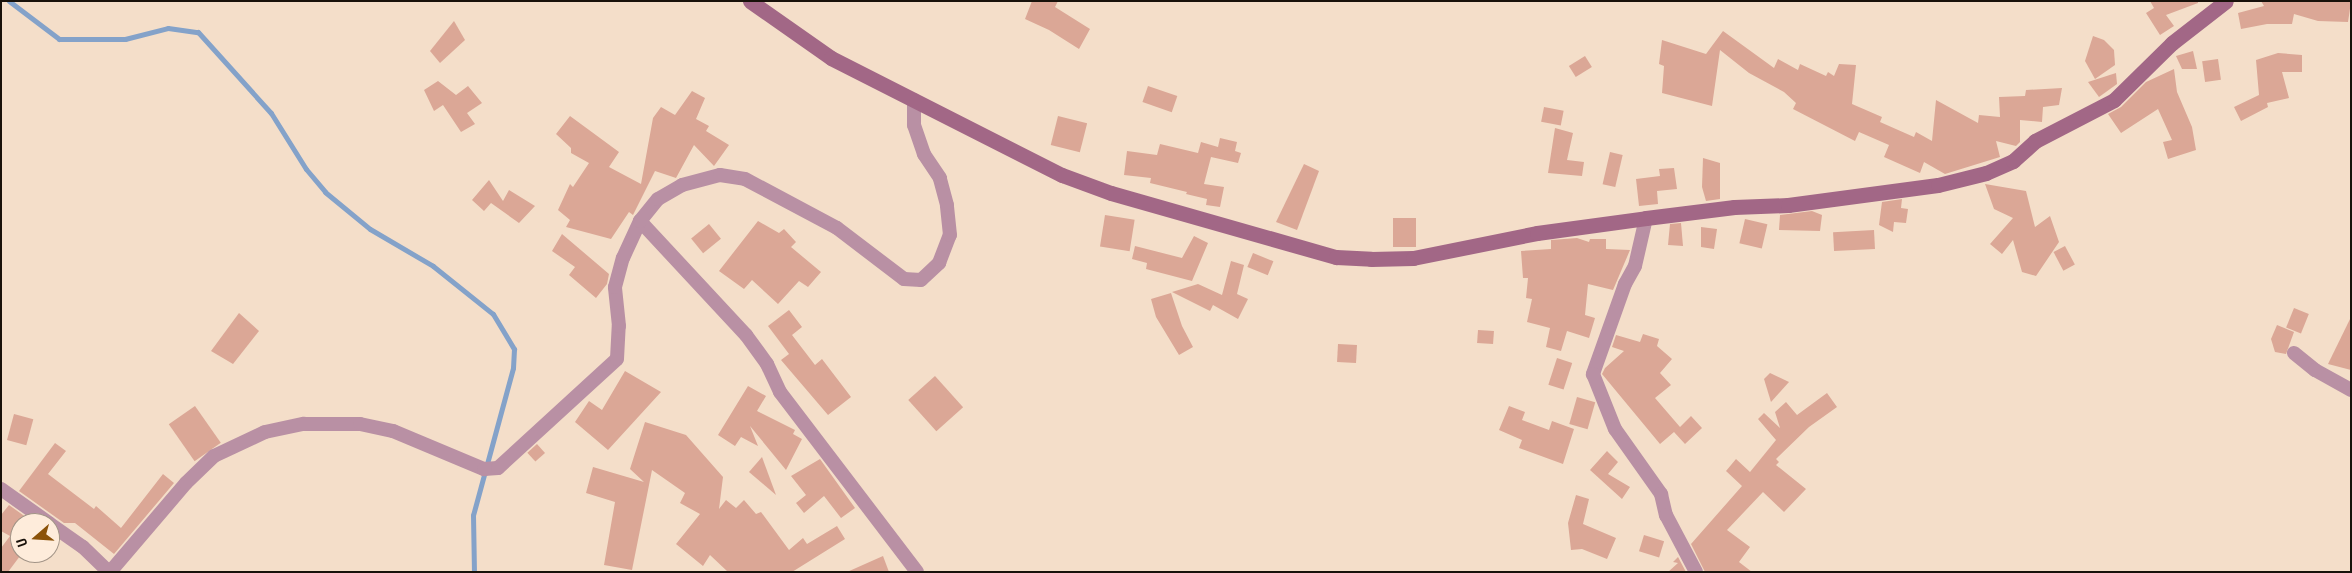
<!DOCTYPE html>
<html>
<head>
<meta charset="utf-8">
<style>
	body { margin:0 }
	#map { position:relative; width:2352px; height:573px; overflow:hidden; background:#f4dec9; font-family:"Roboto Condensed",sans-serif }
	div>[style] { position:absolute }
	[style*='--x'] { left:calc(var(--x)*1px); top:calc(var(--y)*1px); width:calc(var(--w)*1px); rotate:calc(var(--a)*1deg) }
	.stream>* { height:5px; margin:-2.5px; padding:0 2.5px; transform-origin:2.5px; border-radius:2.5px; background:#84a2c9 }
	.building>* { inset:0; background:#dba796; transform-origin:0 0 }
	.street>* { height:14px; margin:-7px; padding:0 7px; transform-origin:7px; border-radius:7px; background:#b990a4 }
	.secondary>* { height:15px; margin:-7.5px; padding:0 7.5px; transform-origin:7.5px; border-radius:7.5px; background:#a26786 }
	span { translate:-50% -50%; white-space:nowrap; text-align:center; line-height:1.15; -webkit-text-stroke:4px #feecdb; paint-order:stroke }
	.frame { position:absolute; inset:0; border:2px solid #18110a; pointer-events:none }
	.north { position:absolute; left:10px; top:513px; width:50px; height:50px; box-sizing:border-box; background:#feecdb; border:1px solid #a29487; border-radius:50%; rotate:251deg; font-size:14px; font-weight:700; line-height:20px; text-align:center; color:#18110a }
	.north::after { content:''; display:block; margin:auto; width:18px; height:22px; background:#8b5209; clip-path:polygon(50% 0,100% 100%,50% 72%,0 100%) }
</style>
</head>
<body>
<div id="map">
	<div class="stream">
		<i style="--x:9;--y:1;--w:63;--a:37.2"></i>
		<i style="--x:59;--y:39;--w:66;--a:0"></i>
		<i style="--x:125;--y:39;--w:44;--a:-14.3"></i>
		<i style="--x:168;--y:28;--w:30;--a:8"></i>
		<i style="--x:198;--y:32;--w:109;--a:48"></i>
		<i style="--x:271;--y:113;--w:66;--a:58"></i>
		<i style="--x:306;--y:169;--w:30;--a:50"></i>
		<i style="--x:325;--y:192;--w:58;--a:39.4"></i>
		<i style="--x:370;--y:229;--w:73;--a:30.4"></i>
		<i style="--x:433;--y:266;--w:77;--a:38.7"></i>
		<i style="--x:493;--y:314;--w:41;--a:59"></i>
		<i style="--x:514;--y:349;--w:19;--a:93"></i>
		<i style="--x:513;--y:368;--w:152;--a:105.2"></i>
		<i style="--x:473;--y:515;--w:57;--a:89"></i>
	</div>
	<div class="building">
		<i style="clip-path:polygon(1032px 1px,1058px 1px,1055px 7px,1090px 29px,1079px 49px,1049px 30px,1025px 19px)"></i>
		<i style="clip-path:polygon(2150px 1px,2198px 1px,2198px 3px,2166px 15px,2174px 26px,2160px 35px,2146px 13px,2154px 8px)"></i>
		<i style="clip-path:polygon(2261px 1px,2351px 1px,2351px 2px,2348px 22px,2318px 21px,2294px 14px,2292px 24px,2267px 24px,2241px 29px,2238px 13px,2264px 6px)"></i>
		<i style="clip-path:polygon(454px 21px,465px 40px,440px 63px,430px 51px)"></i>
		<i style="clip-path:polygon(1723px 31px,1774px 68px,1778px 59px,1798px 70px,1800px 64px,1826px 76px,1828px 72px,1834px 76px,1839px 64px,1856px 65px,1852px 104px,1882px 117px,1880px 122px,1914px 137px,1916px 132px,1932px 141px,1936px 100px,1978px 123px,1979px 115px,2000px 117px,1999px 97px,2025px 96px,2026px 90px,2062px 88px,2059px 105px,2043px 107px,2042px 122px,2020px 120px,2020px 142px,2016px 146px,1996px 141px,2000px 157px,1945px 174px,1924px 162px,1920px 173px,1884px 157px,1889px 145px,1859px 132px,1855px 141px,1793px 109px,1796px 103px,1784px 92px,1749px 73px,1720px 50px,1712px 106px,1662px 93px,1664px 66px,1659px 64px,1662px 40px,1706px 54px)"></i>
		<i style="clip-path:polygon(2093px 36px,2104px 40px,2114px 50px,2115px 65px,2095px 79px,2085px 61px)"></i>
		<i style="clip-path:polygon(2193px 51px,2197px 69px,2182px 69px,2176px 56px)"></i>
		<i style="clip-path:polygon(2278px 53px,2302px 55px,2302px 72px,2282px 72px,2289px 98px,2267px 103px,2268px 107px,2241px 121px,2234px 107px,2259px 95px,2256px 60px)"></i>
		<i style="left:1585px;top:56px;width:13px;height:19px;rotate:58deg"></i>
		<i style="left:2218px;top:59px;width:21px;height:16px;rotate:82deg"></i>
		<i style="clip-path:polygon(2174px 69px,2177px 92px,2192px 127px,2196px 150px,2168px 159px,2163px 142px,2172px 140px,2158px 109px,2121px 133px,2108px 114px,2121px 107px,2146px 82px)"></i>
		<i style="clip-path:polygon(2116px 73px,2117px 84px,2099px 97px,2088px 82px)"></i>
		<i style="clip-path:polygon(438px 81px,456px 95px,468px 86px,482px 103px,467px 113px,475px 124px,461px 132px,443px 105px,434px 111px,424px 90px)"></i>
		<i style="left:1148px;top:86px;width:31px;height:17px;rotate:19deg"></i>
		<i style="clip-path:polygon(692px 91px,705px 98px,696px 119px,709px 126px,706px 131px,729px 145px,714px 166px,694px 145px,676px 178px,655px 171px,633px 215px,629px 212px,611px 239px,566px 227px,570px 220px,558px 210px,570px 184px,573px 187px,589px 163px,571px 153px,571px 148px,556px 134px,570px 116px,619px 152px,609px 167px,641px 184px,653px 118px,661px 107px,675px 115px)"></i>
		<i style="left:1544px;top:107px;width:20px;height:15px;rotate:11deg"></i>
		<i style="left:1058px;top:116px;width:30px;height:30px;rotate:14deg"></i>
		<i style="clip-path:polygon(1555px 128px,1573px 133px,1567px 160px,1584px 162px,1582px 176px,1548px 173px)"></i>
		<i style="clip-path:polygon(1220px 138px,1237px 142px,1235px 151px,1241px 153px,1238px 163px,1211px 157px,1204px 184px,1224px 187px,1220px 207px,1206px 205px,1207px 199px,1186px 194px,1187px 192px,1150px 183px,1151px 178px,1124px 175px,1127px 151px,1157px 155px,1160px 144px,1198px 153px,1201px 142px,1218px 147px)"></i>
		<i style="left:1610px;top:152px;width:13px;height:33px;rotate:13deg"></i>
		<i style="clip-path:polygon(1703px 158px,1720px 163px,1720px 199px,1706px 201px,1702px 187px)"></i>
		<i style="clip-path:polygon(1304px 164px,1319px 171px,1297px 230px,1276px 222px)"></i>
		<i style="clip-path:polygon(1674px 168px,1677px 189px,1657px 191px,1658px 204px,1639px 206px,1636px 179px,1660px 176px,1659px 169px)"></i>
		<i style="clip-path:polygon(489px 180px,503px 201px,509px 190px,535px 206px,519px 223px,491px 203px,484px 211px,472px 200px)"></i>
		<i style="clip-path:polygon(1985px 184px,2026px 191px,2035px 227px,2050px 216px,2059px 242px,2036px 276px,2022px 272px,2013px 240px,2002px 254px,1990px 244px,2013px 218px,1994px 209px)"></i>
		<i style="clip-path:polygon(1902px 199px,1901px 208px,1908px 209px,1906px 223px,1894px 222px,1893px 232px,1879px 225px,1882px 202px)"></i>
		<i style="clip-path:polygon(1812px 211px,1822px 215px,1820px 231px,1779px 230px,1780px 215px)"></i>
		<i style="left:1105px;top:215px;width:30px;height:32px;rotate:9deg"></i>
		<i style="left:1393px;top:218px;width:23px;height:29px"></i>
		<i style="left:1745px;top:219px;width:23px;height:25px;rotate:13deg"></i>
		<i style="clip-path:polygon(758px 221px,779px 233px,784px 229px,796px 242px,791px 247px,821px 272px,808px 287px,799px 281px,778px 304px,752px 280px,744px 289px,719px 271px)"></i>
		<i style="clip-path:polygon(1681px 223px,1683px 246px,1668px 245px,1670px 224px)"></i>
		<i style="left:709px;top:224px;width:19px;height:23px;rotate:51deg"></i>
		<i style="clip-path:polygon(1701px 227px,1717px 229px,1714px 249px,1701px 247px)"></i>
		<i style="left:1874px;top:230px;width:19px;height:41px;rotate:87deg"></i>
		<i style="clip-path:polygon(562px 234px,609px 274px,607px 284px,596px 298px,569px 275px,575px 267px,552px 251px)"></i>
		<i style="clip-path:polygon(1194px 236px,1208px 243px,1192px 281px,1146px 269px,1147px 263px,1132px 259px,1135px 246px,1182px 258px)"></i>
		<i style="clip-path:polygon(1577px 238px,1589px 242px,1590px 239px,1606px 239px,1606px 249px,1630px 250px,1613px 290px,1588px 284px,1585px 315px,1595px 318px,1589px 338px,1567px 331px,1561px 351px,1546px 347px,1550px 328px,1527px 322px,1532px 299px,1526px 298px,1528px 278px,1523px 278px,1521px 251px,1551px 249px,1551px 240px)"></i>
		<i style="left:2065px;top:246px;width:21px;height:13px;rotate:62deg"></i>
		<i style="left:1253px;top:253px;width:22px;height:15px;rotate:22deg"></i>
		<i style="clip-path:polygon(1231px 261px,1244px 265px,1237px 294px,1248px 299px,1238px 319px,1213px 305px,1210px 311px,1172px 292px,1198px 284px,1222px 295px)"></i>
		<i style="clip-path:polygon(1171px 293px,1182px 326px,1193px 347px,1179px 355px,1156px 317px,1151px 299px)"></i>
		<i style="left:2294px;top:308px;width:16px;height:21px;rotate:22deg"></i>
		<i style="clip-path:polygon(789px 310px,802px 327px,792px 335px,815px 365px,822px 359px,851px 397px,828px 415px,781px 360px,789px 354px,768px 326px)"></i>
		<i style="clip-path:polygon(239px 313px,259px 331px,233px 364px,211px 351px)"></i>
		<i style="clip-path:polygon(2351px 317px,2351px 370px,2328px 364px)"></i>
		<i style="clip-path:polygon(2277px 325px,2294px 332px,2286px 354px,2275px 352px,2271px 339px)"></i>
		<i style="left:1478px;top:330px;width:16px;height:13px;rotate:4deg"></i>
		<i style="clip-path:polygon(1643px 334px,1659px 339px,1657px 346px,1672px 359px,1660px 373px,1671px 385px,1655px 398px,1680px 427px,1691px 416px,1702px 428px,1685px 444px,1674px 432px,1660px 444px,1602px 374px,1605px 368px,1624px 351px,1612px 347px,1616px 335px,1640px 342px)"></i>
		<i style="left:1338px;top:344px;width:19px;height:18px;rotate:3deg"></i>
		<i style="left:1557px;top:358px;width:16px;height:28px;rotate:18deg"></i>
		<i style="clip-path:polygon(625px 371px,661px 392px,608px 450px,575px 422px,589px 401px,602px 410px)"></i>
		<i style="clip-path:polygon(1770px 373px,1789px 382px,1771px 402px,1764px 379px)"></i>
		<i style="left:935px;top:376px;width:42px;height:36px;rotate:48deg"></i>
		<i style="clip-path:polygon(748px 386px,766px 396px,757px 411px,795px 430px,793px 434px,802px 439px,786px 470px,750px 426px,758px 446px,741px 437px,735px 446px,718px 435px)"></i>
		<i style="clip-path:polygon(1827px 393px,1837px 407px,1809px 427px,1776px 459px,1779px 462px,1776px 465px,1806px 489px,1784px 512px,1763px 492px,1727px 530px,1750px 547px,1739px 562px,1752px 572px,1705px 572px,1691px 544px,1742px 486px,1726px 471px,1736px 459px,1750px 472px,1776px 440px,1758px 419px,1764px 413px,1780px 428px,1775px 412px,1786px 402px,1797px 415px)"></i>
		<i style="left:1577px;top:397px;width:19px;height:28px;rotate:16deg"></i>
		<i style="left:195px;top:406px;width:45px;height:32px;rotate:55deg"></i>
		<i style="clip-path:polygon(1509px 406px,1525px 412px,1522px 420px,1549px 430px,1552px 421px,1574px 429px,1563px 464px,1519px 448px,1522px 440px,1499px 430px)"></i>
		<i style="left:14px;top:414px;width:20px;height:27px;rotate:15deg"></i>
		<i style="clip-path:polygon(645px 422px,686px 435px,723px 477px,719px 509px,726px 500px,736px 508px,744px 500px,756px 514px,761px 512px,789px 550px,803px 538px,807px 544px,837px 526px,845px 539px,792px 572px,728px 572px,710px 555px,703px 566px,676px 544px,700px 514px,680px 503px,685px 493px,652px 470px,632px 570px,604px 565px,615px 502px,586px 493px,593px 467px,644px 482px,630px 469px)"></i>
		<i style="clip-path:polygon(55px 443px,66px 451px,48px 474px,94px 509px,96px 506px,121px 528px,163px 474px,174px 483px,114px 554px,75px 523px,64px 523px,19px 491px)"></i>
		<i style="left:537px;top:444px;width:12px;height:13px;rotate:48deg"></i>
		<i style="clip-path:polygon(1607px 451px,1618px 462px,1608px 474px,1630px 487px,1622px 499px,1590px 470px)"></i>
		<i style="clip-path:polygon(762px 457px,776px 495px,749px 472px)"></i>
		<i style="clip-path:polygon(820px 459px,855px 508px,841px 518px,824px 496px,804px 513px,796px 503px,806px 495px,791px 476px)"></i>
		<i style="clip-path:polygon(1576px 495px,1589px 499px,1583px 524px,1616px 538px,1607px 559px,1582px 549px,1571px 550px,1568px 523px)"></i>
		<i style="clip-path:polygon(9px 505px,34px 523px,20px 523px,20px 556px,8px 572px,1px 572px,1px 548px,10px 536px,1px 531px,1px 515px)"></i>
		<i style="left:1644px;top:535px;width:21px;height:17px;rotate:17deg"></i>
		<i style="clip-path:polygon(883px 556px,889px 572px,847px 572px)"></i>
		<i style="clip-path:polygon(1678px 557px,1686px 572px,1668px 572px,1678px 563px,1673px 562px)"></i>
	</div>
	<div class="street">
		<i style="--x:1646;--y:218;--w:49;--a:102.9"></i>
		<i style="--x:1635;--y:266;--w:21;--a:119"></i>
		<i style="--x:1625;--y:284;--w:96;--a:109.6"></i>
		<i style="--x:1593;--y:374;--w:59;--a:68.2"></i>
		<i style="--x:1615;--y:429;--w:80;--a:54.7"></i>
		<i style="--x:1661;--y:494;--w:22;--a:77"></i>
		<i style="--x:1666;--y:515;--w:64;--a:62.2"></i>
		<i style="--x:640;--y:221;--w:156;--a:47.1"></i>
		<i style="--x:746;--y:335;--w:36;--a:54"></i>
		<i style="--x:767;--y:364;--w:31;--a:65"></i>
		<i style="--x:780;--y:392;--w:226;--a:52.7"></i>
		<i style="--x:2294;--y:353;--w:27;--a:39"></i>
		<i style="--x:2315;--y:370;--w:41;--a:29.1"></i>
		<i style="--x:1;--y:489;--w:59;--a:35.3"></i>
		<i style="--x:50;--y:524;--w:40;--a:34.9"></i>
		<i style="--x:83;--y:547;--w:36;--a:44"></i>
		<i style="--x:110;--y:572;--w:117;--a:-49.5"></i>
		<i style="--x:186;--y:483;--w:39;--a:-44"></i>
		<i style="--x:214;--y:456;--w:56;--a:-25.2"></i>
		<i style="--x:265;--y:432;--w:40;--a:-12"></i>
		<i style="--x:304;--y:424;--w:56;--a:0"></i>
		<i style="--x:360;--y:424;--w:34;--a:12"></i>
		<i style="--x:393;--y:431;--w:99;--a:22.7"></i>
		<i style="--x:484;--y:469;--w:14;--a:-4"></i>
		<i style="--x:498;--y:468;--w:161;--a:-42.5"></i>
		<i style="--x:617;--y:359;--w:33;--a:-87"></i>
		<i style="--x:619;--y:326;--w:39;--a:-96"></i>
		<i style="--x:615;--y:287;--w:30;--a:-75"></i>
		<i style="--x:623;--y:258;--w:41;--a:-65.3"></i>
		<i style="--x:640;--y:221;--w:28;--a:-51"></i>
		<i style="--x:658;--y:199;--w:28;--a:-30"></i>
		<i style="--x:682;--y:185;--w:39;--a:-15"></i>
		<i style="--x:720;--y:175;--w:25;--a:9"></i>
		<i style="--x:745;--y:179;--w:104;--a:28"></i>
		<i style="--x:837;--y:228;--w:84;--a:37.3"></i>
		<i style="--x:904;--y:279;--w:17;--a:3"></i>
		<i style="--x:921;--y:280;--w:25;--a:-43"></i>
		<i style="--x:939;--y:263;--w:30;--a:-69"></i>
		<i style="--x:950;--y:235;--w:30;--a:-96"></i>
		<i style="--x:947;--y:205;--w:28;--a:-105"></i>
		<i style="--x:940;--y:178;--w:29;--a:-124"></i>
		<i style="--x:924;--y:154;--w:31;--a:-109"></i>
		<i style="--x:914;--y:125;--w:25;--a:-90"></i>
	</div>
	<div class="secondary">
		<i style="--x:750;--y:1;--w:99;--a:35.1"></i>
		<i style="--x:831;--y:58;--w:259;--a:26.9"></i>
		<i style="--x:1062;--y:175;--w:52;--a:20.2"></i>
		<i style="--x:1111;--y:193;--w:234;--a:15.9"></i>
		<i style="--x:1336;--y:257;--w:35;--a:3"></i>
		<i style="--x:1371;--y:259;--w:42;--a:-1.4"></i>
		<i style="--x:1413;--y:258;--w:126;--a:-11.4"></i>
		<i style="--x:1537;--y:233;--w:110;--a:-7.8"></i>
		<i style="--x:1646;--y:218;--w:89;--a:-7.1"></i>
		<i style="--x:1734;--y:207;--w:54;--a:-2.1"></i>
		<i style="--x:1788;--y:205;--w:151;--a:-7.6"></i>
		<i style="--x:1938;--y:185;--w:49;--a:-14"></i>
		<i style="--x:1986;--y:173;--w:30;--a:-24"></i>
		<i style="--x:2013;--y:161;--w:30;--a:-42"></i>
		<i style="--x:2035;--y:141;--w:89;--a:-27.4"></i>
		<i style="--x:2114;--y:100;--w:81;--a:-44.5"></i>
		<i style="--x:2172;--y:43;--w:68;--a:-37.9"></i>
	</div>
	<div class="frame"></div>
	<div class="north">U</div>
</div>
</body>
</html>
